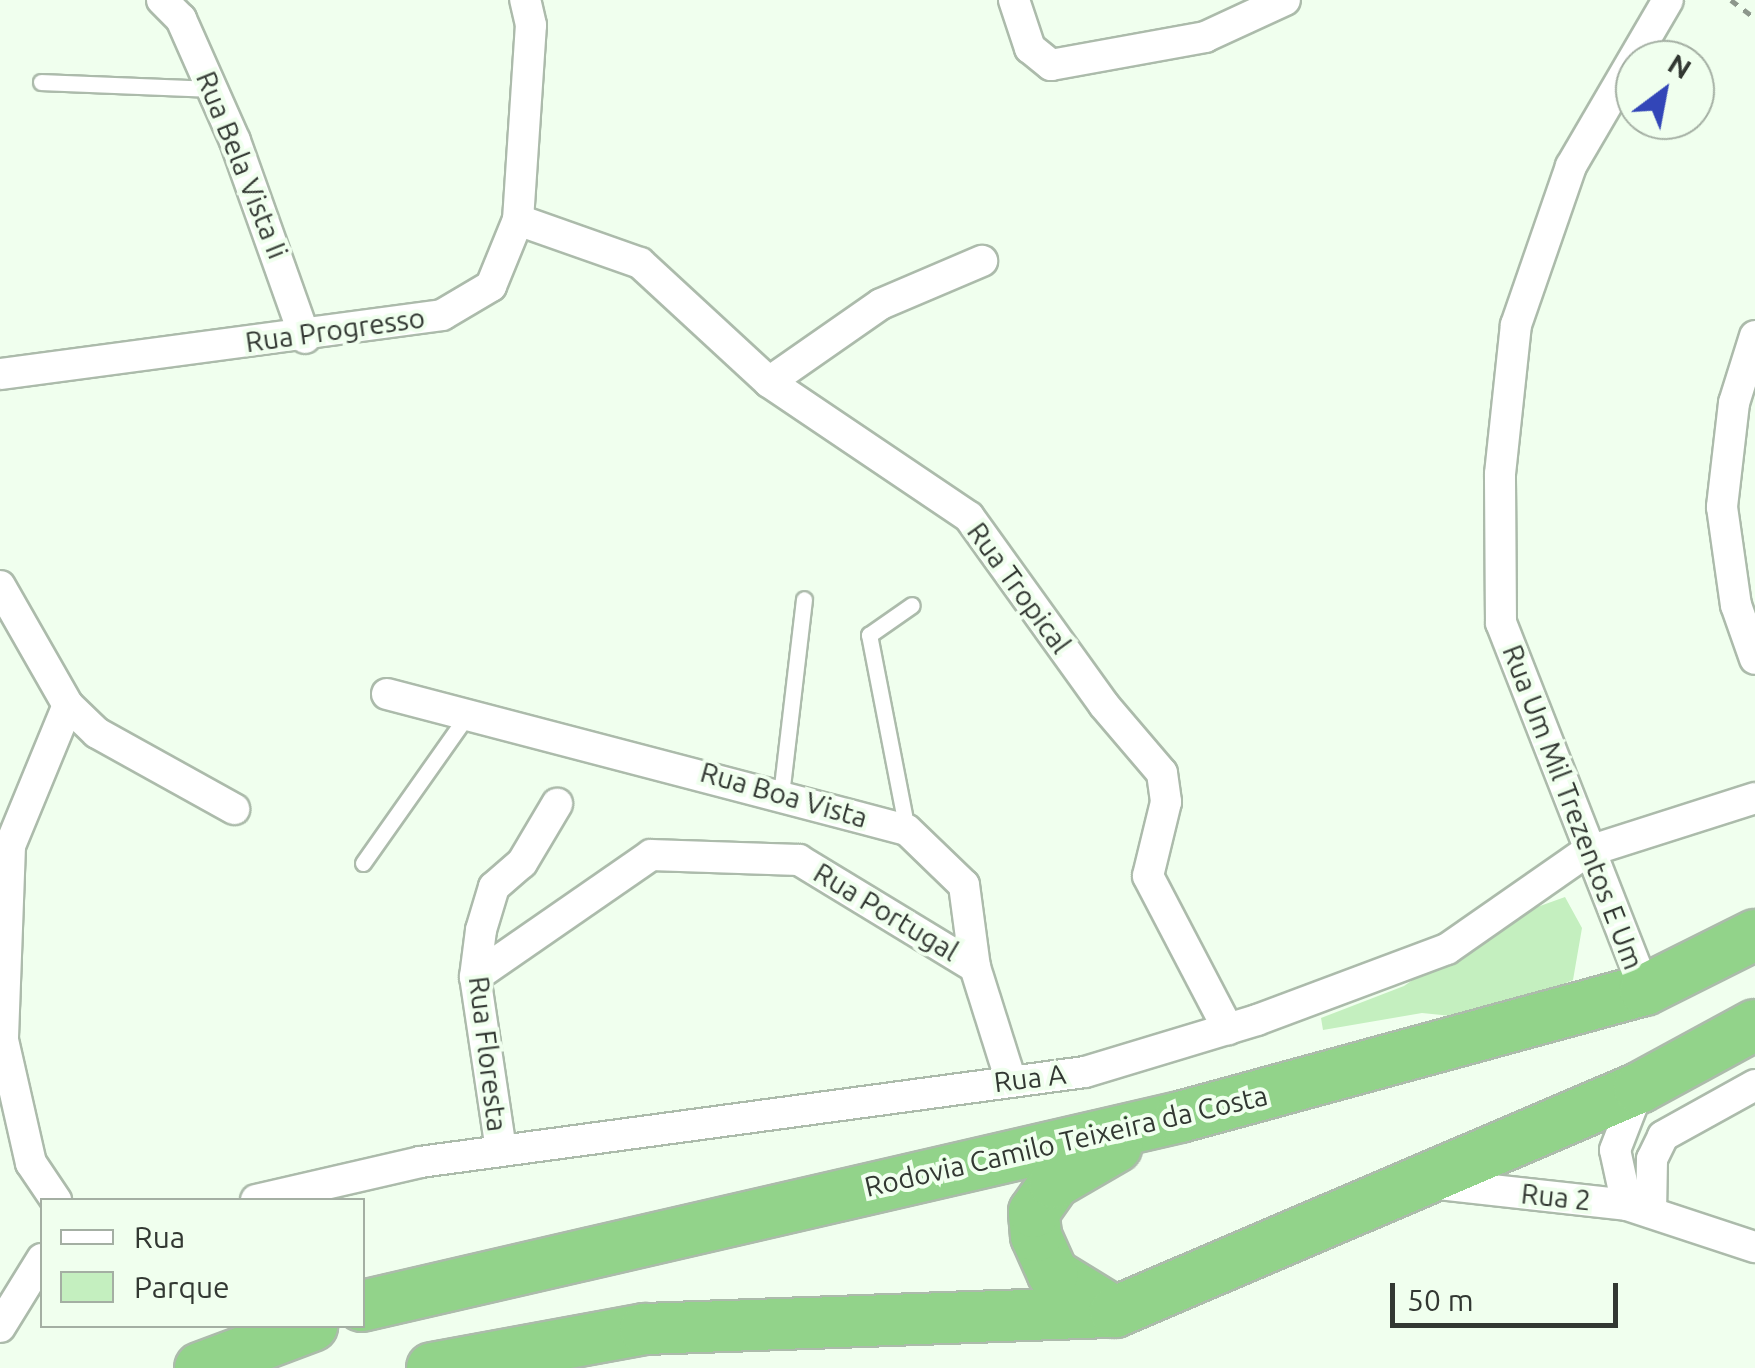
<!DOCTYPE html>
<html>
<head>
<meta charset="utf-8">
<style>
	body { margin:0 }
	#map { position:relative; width:1755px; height:1368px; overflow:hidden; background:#f0ffee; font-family:Ubuntu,sans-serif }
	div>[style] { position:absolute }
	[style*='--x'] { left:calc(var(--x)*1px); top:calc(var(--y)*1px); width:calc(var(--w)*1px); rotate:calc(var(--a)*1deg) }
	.green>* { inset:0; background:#c4efbf }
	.path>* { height:5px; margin-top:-2.5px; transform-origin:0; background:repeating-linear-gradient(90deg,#8d978c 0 8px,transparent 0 16px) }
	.roads { filter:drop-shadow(2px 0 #acbbab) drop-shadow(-2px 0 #acbbab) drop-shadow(0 2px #acbbab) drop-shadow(0 -2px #acbbab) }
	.service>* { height:15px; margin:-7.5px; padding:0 7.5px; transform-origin:7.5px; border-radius:7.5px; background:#fff }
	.minor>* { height:30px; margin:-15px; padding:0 15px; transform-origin:15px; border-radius:15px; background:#fff }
	.trunk>* { height:50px; margin:-25px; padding:0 25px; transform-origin:25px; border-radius:25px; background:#92d38a }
	span { translate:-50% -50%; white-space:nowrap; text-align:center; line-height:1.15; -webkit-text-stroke:8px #f0ffee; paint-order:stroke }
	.street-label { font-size:28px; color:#323832 }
	.legend { position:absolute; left:40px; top:1198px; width:325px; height:130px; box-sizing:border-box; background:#f0ffee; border:2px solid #a4afa3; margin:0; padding:12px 18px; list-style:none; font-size:30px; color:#323832 }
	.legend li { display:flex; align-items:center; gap:20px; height:50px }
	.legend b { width:50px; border:2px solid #a4afa3 }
	.north { position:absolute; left:1615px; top:40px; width:100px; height:100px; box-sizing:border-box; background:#f0ffee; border:2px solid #a4afa3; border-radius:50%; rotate:32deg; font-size:28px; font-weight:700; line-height:40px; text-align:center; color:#323832 }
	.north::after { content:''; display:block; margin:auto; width:35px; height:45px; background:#3246b8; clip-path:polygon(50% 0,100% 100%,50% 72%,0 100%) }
	.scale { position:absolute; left:1390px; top:1283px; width:228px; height:45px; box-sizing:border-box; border:5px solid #323832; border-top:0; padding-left:12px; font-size:30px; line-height:35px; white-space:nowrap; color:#323832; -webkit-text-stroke:8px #f0ffee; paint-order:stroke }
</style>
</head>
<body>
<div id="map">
	<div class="green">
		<i style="clip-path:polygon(1565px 897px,1582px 928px,1573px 980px,1481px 1019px,1422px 1013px,1323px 1030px,1321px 1018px,1404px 986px,1496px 922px)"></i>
	</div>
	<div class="path">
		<i style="--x:1731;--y:0;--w:30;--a:37"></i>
	</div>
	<div class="roads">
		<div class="service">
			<i style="--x:41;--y:82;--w:171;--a:2.3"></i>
			<i style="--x:781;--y:795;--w:197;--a:-83.3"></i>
			<i style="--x:907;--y:830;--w:199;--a:-101"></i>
			<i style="--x:869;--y:635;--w:52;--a:-34.9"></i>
			<i style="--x:363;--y:863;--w:182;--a:-54.8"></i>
		</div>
		<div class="minor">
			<i style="--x:162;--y:0;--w:27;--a:45"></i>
			<i style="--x:181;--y:19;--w:133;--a:66.1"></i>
			<i style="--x:235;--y:141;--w:209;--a:70.4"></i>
			<i style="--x:1014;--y:0;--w:51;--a:71.6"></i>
			<i style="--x:1030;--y:48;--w:27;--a:39"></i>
			<i style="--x:1051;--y:65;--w:157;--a:-10.3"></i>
			<i style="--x:1205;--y:37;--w:88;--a:-24.8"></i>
			<i style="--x:518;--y:220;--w:129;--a:19.4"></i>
			<i style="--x:640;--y:263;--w:176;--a:42.7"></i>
			<i style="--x:769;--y:382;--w:241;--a:34"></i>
			<i style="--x:969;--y:517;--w:231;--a:54.3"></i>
			<i style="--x:1104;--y:705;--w:89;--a:49.5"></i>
			<i style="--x:1162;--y:773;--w:29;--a:82"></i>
			<i style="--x:1166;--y:802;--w:76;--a:103.7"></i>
			<i style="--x:1148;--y:876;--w:173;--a:62.4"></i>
			<i style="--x:1755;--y:336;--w:70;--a:107.4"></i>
			<i style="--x:1734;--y:403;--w:105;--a:96.6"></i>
			<i style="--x:1722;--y:507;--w:99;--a:81.9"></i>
			<i style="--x:1736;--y:605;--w:57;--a:70.6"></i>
			<i style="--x:0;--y:374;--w:446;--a:-7.6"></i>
			<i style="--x:442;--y:315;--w:57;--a:-30.6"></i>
			<i style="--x:491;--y:286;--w:71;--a:-67.8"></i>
			<i style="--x:518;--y:220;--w:195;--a:-86.2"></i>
			<i style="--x:531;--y:25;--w:26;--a:-103"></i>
			<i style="--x:769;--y:382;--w:136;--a:-34.9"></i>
			<i style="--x:881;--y:304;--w:110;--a:-23.1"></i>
			<i style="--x:0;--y:586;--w:137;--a:60.3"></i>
			<i style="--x:68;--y:705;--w:152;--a:112.4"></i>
			<i style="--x:10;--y:846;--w:194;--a:92.1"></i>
			<i style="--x:3;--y:1040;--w:126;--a:77.2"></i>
			<i style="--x:31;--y:1163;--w:45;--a:56"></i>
			<i style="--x:387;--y:694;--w:537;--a:14.66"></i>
			<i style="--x:907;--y:830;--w:79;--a:44"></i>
			<i style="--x:964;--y:885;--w:83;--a:82.4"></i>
			<i style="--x:975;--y:967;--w:120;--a:72.5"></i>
			<i style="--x:68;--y:705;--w:40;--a:44"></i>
			<i style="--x:97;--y:733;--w:157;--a:29"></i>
			<i style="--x:475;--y:977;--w:214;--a:-34.7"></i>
			<i style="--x:651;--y:855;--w:148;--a:1.9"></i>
			<i style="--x:799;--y:860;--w:206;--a:31.3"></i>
			<i style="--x:1645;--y:990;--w:394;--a:-111.4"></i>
			<i style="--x:1501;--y:623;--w:149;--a:-90.4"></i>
			<i style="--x:1500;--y:474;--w:150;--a:-83.9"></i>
			<i style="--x:1516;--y:325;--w:168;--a:-70.9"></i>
			<i style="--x:1571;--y:166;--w:192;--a:-59.7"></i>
			<i style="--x:501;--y:1150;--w:175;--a:-98.5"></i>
			<i style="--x:475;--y:977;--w:47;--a:-82.7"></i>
			<i style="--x:481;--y:930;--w:45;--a:-73.2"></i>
			<i style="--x:494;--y:887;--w:37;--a:-41"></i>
			<i style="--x:522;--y:863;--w:69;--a:-59.3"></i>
			<i style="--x:1429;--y:1183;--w:199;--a:6.3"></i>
			<i style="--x:1627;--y:1205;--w:135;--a:18.2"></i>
			<i style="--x:256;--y:1200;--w:168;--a:-13"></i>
			<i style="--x:420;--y:1162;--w:671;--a:-7.71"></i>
			<i style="--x:1085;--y:1072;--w:180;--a:-16.8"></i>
			<i style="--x:1257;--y:1020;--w:203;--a:-20.5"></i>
			<i style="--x:1447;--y:949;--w:169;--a:-34.9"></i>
			<i style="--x:1586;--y:852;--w:177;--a:-17.7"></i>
			<i style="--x:1627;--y:1205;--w:56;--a:-102.3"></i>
			<i style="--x:1615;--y:1150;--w:66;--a:-68.8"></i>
			<i style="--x:1651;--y:1212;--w:53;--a:-88.9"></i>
			<i style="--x:1652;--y:1159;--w:25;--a:-64"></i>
			<i style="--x:1663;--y:1136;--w:105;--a:-29"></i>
			<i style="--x:0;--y:1327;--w:80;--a:-58.3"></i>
		</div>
		<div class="trunk">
			<i style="--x:362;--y:1306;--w:840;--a:-13.01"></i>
			<i style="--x:1180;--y:1117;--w:482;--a:-15.3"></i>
			<i style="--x:1645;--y:990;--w:123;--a:-26.6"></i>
			<i style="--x:1115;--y:1312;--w:73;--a:-148.5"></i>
			<i style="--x:1053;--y:1274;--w:42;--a:-114.1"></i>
			<i style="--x:1036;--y:1236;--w:24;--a:-95"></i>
			<i style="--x:1034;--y:1212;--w:35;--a:-55"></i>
			<i style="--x:1054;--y:1183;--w:72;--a:-30.1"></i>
			<i style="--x:200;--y:1368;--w:120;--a:-20.6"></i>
			<i style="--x:432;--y:1368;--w:217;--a:-10.4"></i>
			<i style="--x:645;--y:1329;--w:470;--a:-2.1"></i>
			<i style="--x:1115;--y:1312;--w:570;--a:-23.15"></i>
			<i style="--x:1639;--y:1088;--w:132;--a:-28.5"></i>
		</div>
	</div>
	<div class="street-label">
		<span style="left:242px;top:165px;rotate:68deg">Rua Bela Vista Ii</span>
		<span style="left:335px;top:330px;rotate:-8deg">Rua Progresso</span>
		<span style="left:1019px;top:588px;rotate:54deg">Rua Tropical</span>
		<span style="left:784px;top:795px;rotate:16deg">Rua Boa Vista</span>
		<span style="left:1573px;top:807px;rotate:69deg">Rua Um Mil Trezentos E Um</span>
		<span style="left:886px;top:912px;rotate:31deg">Rua Portugal</span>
		<span style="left:488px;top:1054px;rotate:83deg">Rua Floresta</span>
		<span style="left:1030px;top:1078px;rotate:-7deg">Rua A</span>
		<span style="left:1066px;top:1141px;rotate:-13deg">Rodovia Camilo Teixeira da Costa</span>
		<span style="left:1556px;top:1197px;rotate:6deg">Rua 2</span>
	</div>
	<ul class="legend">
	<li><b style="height:12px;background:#fff"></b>Rua</li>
	<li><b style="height:28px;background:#c4efbf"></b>Parque</li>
	</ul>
	<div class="north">N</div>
	<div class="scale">50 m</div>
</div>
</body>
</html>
